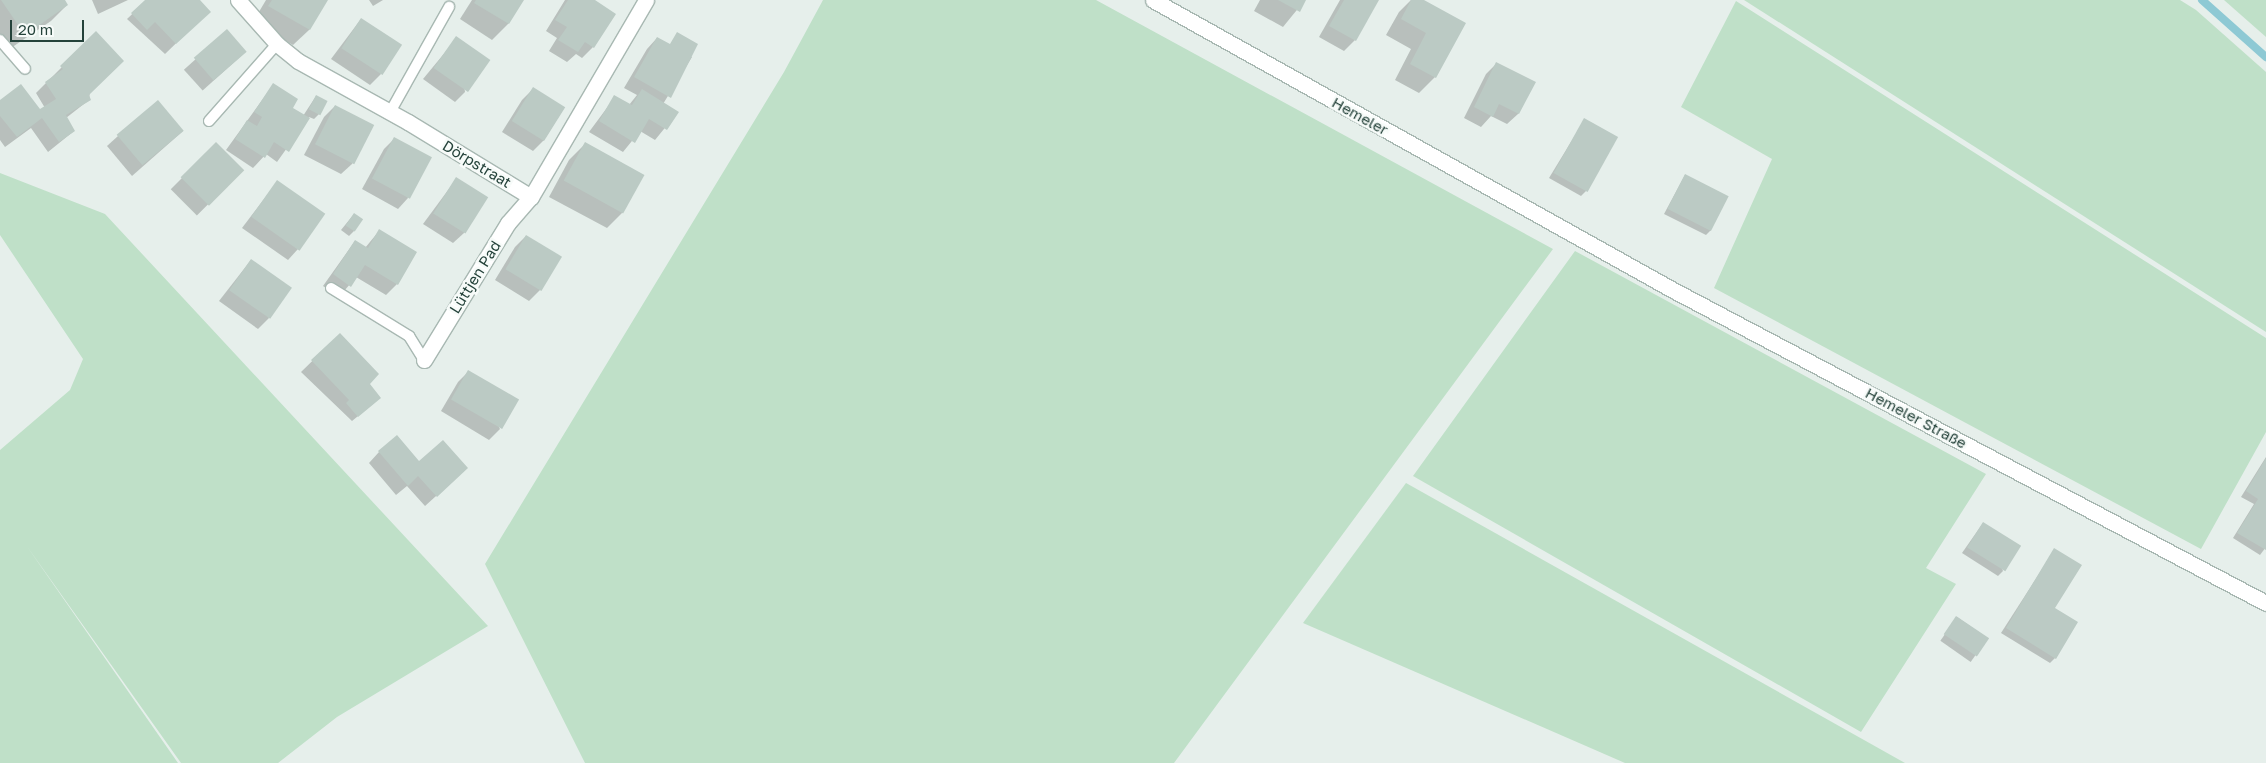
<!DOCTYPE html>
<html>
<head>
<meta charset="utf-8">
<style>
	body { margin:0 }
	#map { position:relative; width:2266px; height:763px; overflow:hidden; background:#e6efeb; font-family:"Golos Text",sans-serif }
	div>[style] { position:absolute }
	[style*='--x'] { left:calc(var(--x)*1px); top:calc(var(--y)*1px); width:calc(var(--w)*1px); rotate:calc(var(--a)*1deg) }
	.green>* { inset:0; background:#bfe0c8 }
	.shadow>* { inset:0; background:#0003; transform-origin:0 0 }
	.stream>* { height:8px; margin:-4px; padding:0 4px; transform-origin:4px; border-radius:4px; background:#8ec9d4 }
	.building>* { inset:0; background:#bbcac4; transform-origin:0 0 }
	.roads { filter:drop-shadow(1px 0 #a8b8b2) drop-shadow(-1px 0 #a8b8b2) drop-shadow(0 1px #a8b8b2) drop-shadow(0 -1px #a8b8b2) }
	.lane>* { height:10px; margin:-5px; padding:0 5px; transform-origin:5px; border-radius:5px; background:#fff }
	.street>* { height:15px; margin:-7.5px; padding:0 7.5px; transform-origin:7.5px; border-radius:7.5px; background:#fff }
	span { translate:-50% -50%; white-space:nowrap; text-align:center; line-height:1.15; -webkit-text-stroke:5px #f7fbf9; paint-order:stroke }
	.street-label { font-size:15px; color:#24423a }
	.scale { position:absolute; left:10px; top:20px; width:74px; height:22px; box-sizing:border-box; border:2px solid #24423a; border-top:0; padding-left:6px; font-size:15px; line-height:18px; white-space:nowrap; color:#24423a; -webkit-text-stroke:4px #f7fbf9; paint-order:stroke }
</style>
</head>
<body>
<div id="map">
	<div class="green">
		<i style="clip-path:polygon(823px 0,1096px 0,1553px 249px,1174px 763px,585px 763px,485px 564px,784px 72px)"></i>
		<i style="clip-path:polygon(1744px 0,2180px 0,2196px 10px,2266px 72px,2266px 332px)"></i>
		<i style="clip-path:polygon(2224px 0,2266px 0,2266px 37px)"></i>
		<i style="clip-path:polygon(1736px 1px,2266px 338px,2266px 432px,2201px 549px,1714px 288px,1772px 159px,1681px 107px)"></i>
		<i style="clip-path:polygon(0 173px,105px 214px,488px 626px,337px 717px,278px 763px,181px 763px,26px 545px,178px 763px,0 763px,0 450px,70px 390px,83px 359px,0 235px)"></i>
		<i style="clip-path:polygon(1575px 251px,1986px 474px,1926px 568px,1956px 584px,1861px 732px,1413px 476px)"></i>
		<i style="clip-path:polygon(1406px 483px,1905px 763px,1625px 763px,1303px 623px)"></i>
	</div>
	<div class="shadow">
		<i style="clip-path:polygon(0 0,63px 0,67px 5px,51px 21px,8px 50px,0 37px)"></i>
		<i style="clip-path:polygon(92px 0,128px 0,98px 14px)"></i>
		<i style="clip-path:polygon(147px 0,198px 0,198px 22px,165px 54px,127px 19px)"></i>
		<i style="clip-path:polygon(266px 0,326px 0,309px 30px,293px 45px,253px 22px)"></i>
		<i style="clip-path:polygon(369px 0,383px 0,373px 6px)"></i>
		<i style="clip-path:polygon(472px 0,523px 0,508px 24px,492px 40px,460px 19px)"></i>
		<i style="clip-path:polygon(565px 0,592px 0,593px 47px,582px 58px,576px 54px,567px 62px,549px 51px,557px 38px,546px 31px)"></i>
		<i style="clip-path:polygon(1260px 0,1305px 0,1283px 27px,1254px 11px)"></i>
		<i style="clip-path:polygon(1340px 0,1377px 0,1355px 40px,1344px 51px,1319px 37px)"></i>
		<i style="clip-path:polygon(1411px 0,1422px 0,1435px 77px,1419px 93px,1395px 80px,1411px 49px,1386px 35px,1399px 12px)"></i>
		<i style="clip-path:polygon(361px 19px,381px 74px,370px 85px,331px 59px)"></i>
		<i style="left:227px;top:31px;width:28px;height:58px;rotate:48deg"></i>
		<i style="clip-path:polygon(96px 33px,89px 100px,66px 118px,74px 131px,48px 152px,31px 128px,5px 147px,0 140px,0 102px,40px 111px,45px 108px,36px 93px)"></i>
		<i style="clip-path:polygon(457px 38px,465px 92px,455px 102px,423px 79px)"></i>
		<i style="clip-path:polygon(657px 38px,692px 57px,663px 104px,677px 113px,655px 140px,640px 131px,623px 152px,589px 132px,615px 97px,629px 105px,637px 95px,624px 88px,647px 49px)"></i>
		<i style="clip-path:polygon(1496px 64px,1534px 82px,1518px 114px,1507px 124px,1491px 116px,1481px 127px,1464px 118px,1486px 74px)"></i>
		<i style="clip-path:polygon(273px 85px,291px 108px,303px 116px,316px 96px,319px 114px,314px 119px,309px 117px,277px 162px,266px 154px,253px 168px,226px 150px)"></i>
		<i style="clip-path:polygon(533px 89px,564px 108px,544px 140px,533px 151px,502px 132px,522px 100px)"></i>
		<i style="clip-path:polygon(335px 106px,372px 126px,352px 164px,341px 174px,304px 155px,324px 117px)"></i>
		<i style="clip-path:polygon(1585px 119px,1586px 191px,1581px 196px,1549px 178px)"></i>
		<i style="clip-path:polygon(183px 131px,132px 176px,107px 146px,118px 136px)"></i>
		<i style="clip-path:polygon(394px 139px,408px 198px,398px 209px,362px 189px,384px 149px)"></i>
		<i style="left:216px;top:144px;width:37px;height:64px;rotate:45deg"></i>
		<i style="clip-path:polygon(585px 144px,643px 175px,623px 212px,607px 228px,549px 197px,569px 160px)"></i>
		<i style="clip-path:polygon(1685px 175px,1711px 230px,1706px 235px,1664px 214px)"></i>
		<i style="clip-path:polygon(457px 178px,464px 233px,453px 243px,423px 224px)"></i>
		<i style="clip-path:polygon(277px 182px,298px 249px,288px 260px,242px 228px)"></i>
		<i style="clip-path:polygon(354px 214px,354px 231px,349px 236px,341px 230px)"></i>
		<i style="clip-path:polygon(379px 231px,397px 284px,386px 295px,356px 277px,339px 297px,323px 286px,355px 241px,365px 248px)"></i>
		<i style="clip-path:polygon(526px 236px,560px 257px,540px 290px,529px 301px,495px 280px,515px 247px)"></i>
		<i style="clip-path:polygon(251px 260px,269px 318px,258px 329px,219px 301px)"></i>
		<i style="clip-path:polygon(340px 334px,363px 388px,374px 403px,352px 421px,301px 372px)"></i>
		<i style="clip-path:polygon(469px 371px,500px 429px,489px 440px,441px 411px,458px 382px)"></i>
		<i style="clip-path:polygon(379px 452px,419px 463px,456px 478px,425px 506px,407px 486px,396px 495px,369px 463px)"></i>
		<i style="clip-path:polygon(2266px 457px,2266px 547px,2260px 555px,2233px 538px,2254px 504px,2241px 497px)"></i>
		<i style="clip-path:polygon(1983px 523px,2003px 571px,1998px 576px,1962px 553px)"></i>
		<i style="clip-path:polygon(2055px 549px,2055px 658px,2050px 663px,2001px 633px)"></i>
		<i style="left:1957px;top:617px;width:37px;height:29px;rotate:35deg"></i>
	</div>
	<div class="stream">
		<i style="--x:2202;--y:0;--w:86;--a:41.7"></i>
	</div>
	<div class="building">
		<i style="clip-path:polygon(1px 0,65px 0,68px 5px,25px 35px)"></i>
		<i style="clip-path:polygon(145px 0,200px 0,211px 12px,176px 44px,155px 22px,147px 30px,131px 13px)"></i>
		<i style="clip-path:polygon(272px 0,328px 0,310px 30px,268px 6px)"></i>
		<i style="clip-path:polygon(476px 0,524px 0,509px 24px,474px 3px)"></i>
		<i style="clip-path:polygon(568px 0,595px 0,616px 14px,594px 48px,585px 42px,578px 52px,558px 40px,567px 27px,555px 20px)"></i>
		<i style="clip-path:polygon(1278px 0,1306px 0,1300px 12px)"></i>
		<i style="clip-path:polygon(1344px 0,1379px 0,1356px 41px,1329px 26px)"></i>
		<i style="clip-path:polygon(1411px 0,1424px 0,1466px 23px,1436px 78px,1410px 64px,1426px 33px,1401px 19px)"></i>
		<i style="left:361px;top:18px;width:49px;height:36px;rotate:33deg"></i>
		<i style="left:227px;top:29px;width:30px;height:44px;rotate:49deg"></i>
		<i style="clip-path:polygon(96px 31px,124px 61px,89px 95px,91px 100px,66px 115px,75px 131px,59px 142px,42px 118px,17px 137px,0 116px,0 100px,21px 84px,40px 109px,56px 99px,45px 82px,63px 69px,60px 66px)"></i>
		<i style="clip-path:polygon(677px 32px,698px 44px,671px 98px,634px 77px,657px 37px,670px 44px)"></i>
		<i style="left:456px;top:36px;width:42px;height:39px;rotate:35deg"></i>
		<i style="clip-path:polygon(1496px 62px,1536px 82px,1519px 114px,1499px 104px,1493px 117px,1474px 107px)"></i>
		<i style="clip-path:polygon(273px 83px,298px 99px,293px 108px,310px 118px,289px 152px,274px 142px,265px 158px,235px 139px,247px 120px,257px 126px,262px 117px,254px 112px)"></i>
		<i style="left:533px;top:87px;width:38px;height:40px;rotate:32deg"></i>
		<i style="clip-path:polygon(642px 89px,679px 112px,667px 130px,649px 119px,635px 143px,599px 121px,614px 95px,632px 105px)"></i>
		<i style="left:316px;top:95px;width:13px;height:16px;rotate:27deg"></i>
		<i style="left:158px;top:100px;width:40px;height:54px;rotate:50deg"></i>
		<i style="left:335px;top:105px;width:44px;height:44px;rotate:27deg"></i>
		<i style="left:1584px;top:118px;width:39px;height:63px;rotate:29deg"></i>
		<i style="left:394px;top:137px;width:43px;height:47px;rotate:28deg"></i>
		<i style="left:216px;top:142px;width:40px;height:50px;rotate:45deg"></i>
		<i style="left:585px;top:142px;width:68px;height:44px;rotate:29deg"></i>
		<i style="left:1685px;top:174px;width:49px;height:39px;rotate:27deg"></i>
		<i style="left:456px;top:177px;width:38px;height:43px;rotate:32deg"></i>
		<i style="left:277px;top:180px;width:59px;height:45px;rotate:35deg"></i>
		<i style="left:354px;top:213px;width:11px;height:15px;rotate:34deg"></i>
		<i style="clip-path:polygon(379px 229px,417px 252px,398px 285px,365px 265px,351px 287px,333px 274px,355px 240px,368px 248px)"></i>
		<i style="left:526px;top:235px;width:42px;height:40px;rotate:31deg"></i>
		<i style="left:251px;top:259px;width:50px;height:38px;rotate:35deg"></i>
		<i style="clip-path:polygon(340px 333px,379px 374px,370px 384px,381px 398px,358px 417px,346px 403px,349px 400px,311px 360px)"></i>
		<i style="left:468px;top:370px;width:59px;height:34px;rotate:30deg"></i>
		<i style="clip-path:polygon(397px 435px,419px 461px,443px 440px,468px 468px,437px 497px,418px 476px,408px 486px,378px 451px)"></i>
		<i style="clip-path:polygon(2266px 458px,2266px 550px,2237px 533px,2258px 499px,2246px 491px)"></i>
		<i style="left:1983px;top:522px;width:45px;height:30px;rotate:32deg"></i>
		<i style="clip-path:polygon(2054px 548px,2082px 565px,2055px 608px,2078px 622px,2056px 659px,2006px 628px)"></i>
		<i style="left:1956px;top:616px;width:40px;height:22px;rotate:34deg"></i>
	</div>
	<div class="roads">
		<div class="lane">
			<i style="--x:0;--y:40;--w:38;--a:49"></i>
			<i style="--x:389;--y:114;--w:123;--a:-60.7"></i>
			<i style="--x:209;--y:121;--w:103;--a:-48.6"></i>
			<i style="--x:331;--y:288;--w:92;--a:31.6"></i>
			<i style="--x:409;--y:336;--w:28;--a:58"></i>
		</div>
		<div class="street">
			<i style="--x:238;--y:0;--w:59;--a:48.4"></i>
			<i style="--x:277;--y:44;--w:27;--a:39"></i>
			<i style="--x:298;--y:61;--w:126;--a:29"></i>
			<i style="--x:408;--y:122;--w:144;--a:31.4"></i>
			<i style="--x:1153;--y:0;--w:595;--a:29.15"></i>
			<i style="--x:1673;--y:290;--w:671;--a:27.83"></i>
			<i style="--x:424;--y:360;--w:161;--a:-58.5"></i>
			<i style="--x:508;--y:223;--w:35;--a:-49"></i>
			<i style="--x:531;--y:197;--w:228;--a:-59.7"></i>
		</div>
	</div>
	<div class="street-label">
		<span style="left:1360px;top:116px;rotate:29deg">Hemeler</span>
		<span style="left:477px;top:164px;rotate:31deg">Dörpstraat</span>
		<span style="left:475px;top:277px;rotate:-58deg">Lüttjen Pad</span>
		<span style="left:1916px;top:418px;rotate:28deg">Hemeler Straße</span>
	</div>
	<div class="scale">20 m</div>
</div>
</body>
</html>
